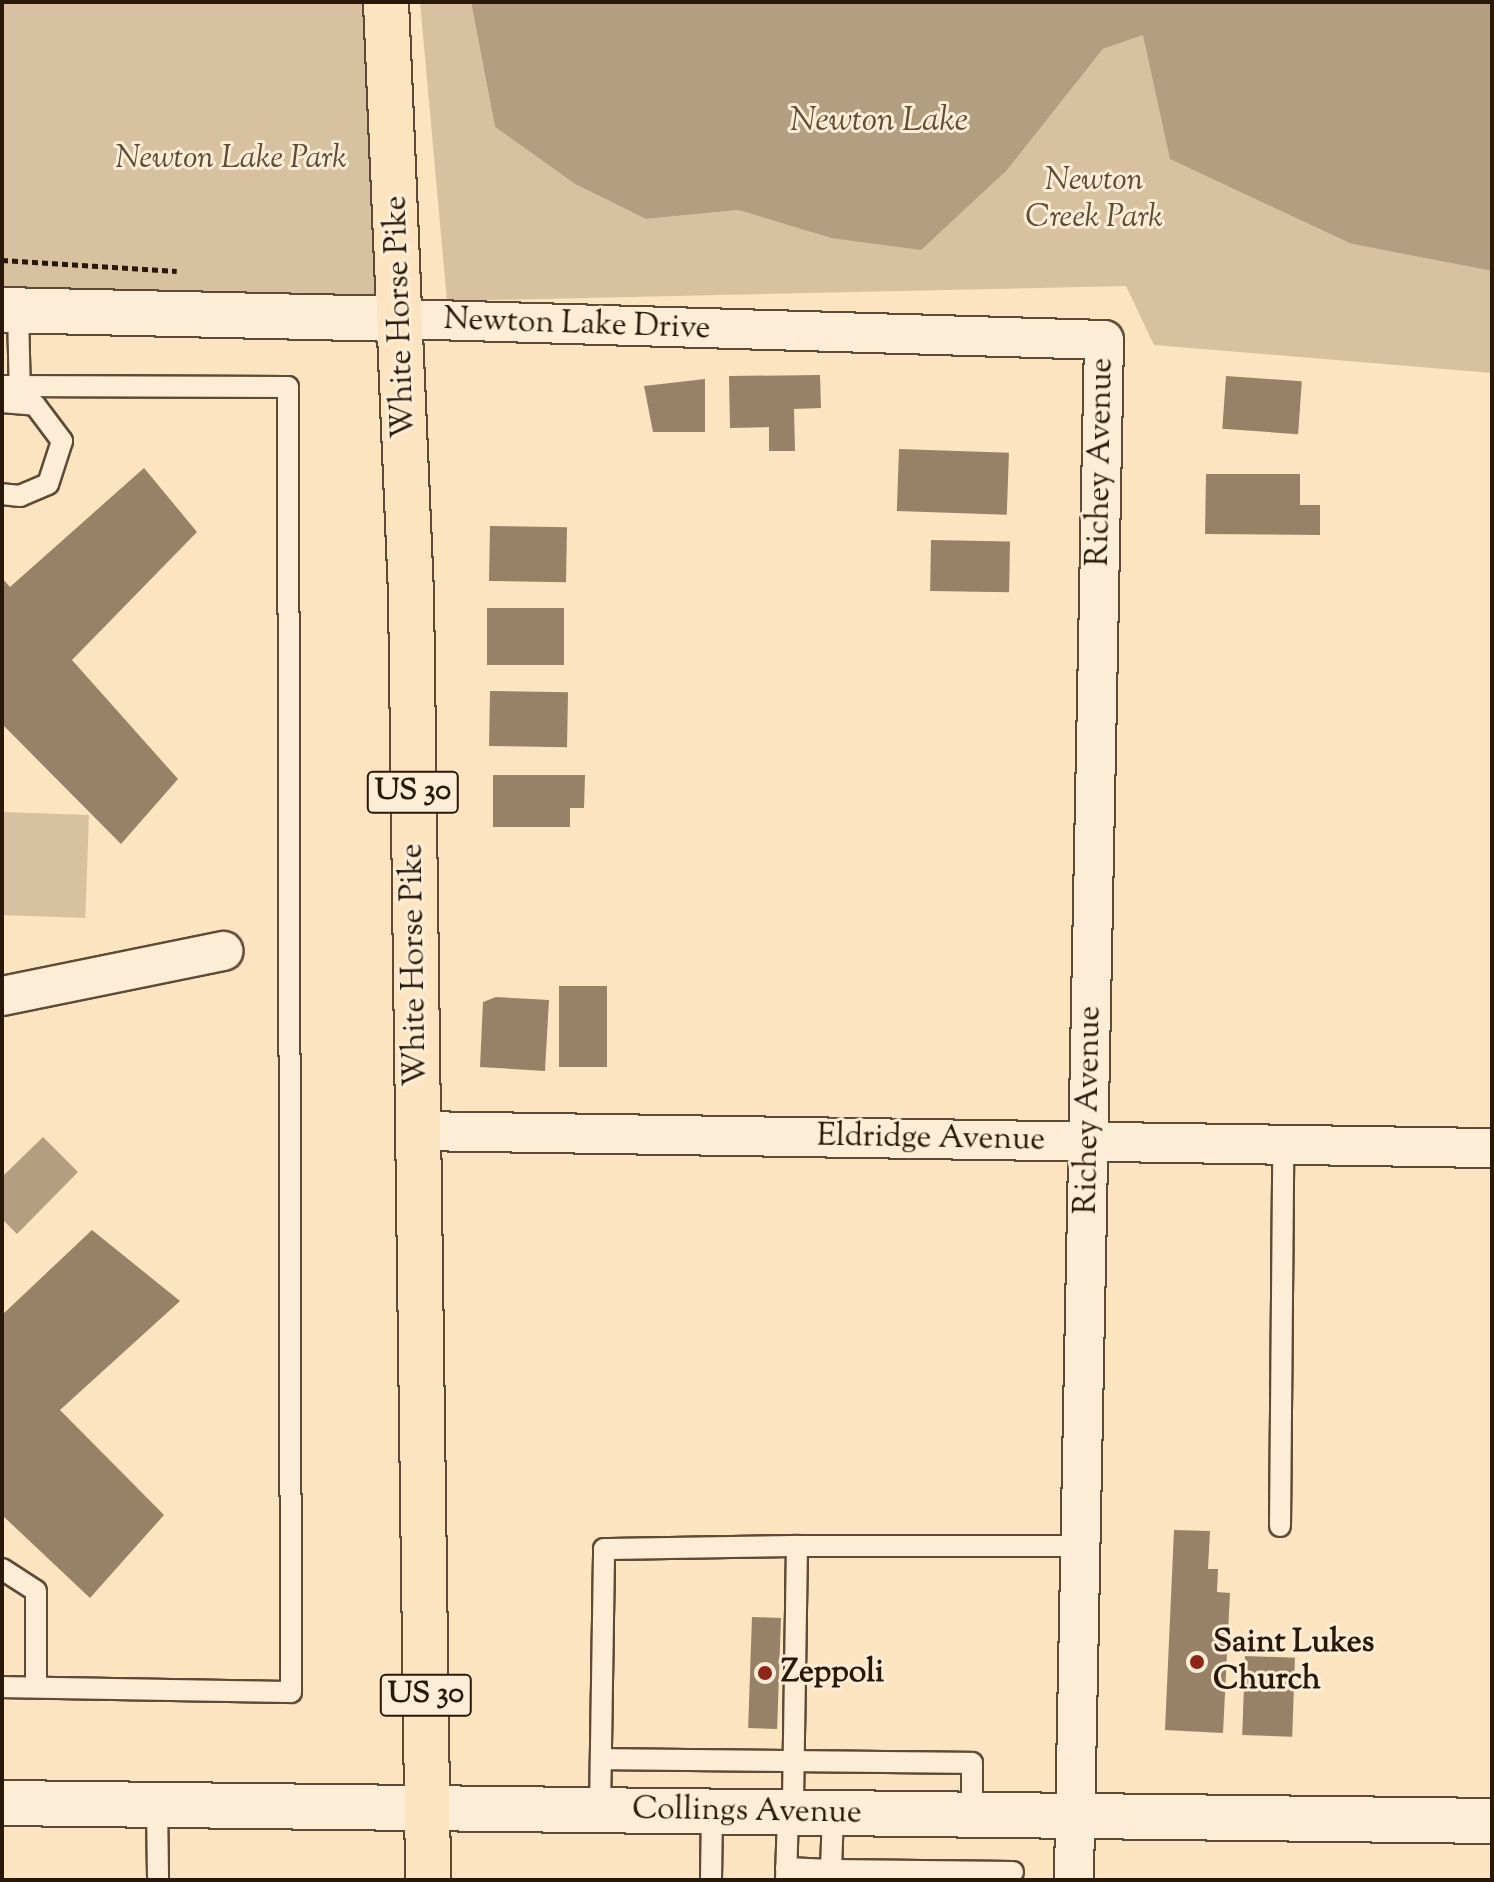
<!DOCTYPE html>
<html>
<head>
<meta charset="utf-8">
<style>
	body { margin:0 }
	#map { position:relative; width:1494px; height:1882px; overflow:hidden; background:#fce4c0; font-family:"Sorts Mill Goudy",serif }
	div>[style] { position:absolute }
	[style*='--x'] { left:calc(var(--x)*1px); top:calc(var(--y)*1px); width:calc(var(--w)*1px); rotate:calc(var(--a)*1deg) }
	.green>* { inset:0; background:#d8c1a1; transform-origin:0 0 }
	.water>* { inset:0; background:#b49e81 }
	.building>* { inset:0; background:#978267; transform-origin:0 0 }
	.path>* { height:5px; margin-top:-2.5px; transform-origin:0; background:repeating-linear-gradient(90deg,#291707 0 6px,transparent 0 10px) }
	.roads { filter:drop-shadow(2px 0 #5e4a35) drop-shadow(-2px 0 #5e4a35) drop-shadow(0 2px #5e4a35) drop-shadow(0 -2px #5e4a35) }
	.lane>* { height:20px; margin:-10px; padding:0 10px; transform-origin:10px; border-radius:10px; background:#fdedd6 }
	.street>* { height:38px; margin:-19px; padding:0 19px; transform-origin:19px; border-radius:19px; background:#fdedd6 }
	.secondary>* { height:44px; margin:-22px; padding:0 22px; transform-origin:22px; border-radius:22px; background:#fdedd6 }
	.highway>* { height:44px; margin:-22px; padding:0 22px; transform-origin:22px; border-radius:22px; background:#fce4c0 }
	.dots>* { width:22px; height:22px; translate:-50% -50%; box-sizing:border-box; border:4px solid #fdedd6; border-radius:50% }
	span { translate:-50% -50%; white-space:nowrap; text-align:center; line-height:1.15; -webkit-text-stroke:6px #fdedd6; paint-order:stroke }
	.shield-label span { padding:2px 6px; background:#fdedd6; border:2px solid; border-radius:6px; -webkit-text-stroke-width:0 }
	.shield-label { font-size:30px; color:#291707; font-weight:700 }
	.park-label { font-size:32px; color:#5e4a35; font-style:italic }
	.street-label { font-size:32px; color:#291707 }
	.poi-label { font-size:32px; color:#291707; font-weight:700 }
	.left { translate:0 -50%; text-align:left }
	.water-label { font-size:34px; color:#614d38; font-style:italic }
	.frame { position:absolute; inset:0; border:4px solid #291707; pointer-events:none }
</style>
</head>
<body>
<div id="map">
	<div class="green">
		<i style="left:2px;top:2px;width:384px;height:310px"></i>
		<i style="clip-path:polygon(420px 2px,471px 2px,495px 127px,575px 184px,646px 219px,738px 210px,831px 238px,1007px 170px,1103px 49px,1143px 35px,1352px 244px,1492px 271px,1492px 373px,1154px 345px,1126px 286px,447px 301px)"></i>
		<i style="left:2px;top:812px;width:87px;height:103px;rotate:2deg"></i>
	</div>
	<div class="water">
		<i style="clip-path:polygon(471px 2px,1492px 2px,1492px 271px,1352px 244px,1170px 159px,1143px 35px,1103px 49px,1007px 170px,921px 250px,831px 238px,738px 210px,646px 219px,575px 184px,495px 127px)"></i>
		<i style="clip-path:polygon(43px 1137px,78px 1172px,17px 1234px,2px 1219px,2px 1177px)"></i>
	</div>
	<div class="building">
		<i style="clip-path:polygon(820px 375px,821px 408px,794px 409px,795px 451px,769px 451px,769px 427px,730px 428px,729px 376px)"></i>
		<i style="left:1226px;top:376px;width:76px;height:53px;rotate:4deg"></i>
		<i style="clip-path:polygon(705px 379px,705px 432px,653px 432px,644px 386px)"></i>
		<i style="left:899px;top:449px;width:110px;height:62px;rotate:2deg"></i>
		<i style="clip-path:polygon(144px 468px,197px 532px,72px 660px,178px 779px,121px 844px,2px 724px,2px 578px,10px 587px)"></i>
		<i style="clip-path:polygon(1206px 474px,1300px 474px,1300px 505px,1320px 505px,1320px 535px,1205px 534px)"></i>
		<i style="left:490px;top:526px;width:77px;height:55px;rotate:1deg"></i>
		<i style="left:931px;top:540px;width:79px;height:51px;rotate:1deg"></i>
		<i style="left:564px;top:608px;width:57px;height:77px;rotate:90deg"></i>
		<i style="left:490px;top:691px;width:78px;height:55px;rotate:1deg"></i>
		<i style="clip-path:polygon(493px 775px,585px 775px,584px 808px,570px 808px,570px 827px,493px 827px)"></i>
		<i style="left:559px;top:986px;width:48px;height:81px"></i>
		<i style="clip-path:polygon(496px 997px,549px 1000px,545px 1071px,480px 1067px,483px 1002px)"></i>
		<i style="clip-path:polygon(92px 1230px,180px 1301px,60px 1410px,164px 1515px,90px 1598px,2px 1515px,2px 1315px)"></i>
		<i style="clip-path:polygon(1174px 1530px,1210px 1531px,1208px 1569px,1218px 1569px,1217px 1592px,1230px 1593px,1223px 1733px,1165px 1730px)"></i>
		<i style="left:752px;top:1617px;width:29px;height:111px;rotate:2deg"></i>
		<i style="left:1245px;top:1656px;width:50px;height:79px;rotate:2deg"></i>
	</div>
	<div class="path">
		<i style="--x:2;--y:260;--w:175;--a:3.6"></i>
	</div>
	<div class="roads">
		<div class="lane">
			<i style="--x:18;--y:310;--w:88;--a:88.7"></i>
			<i style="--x:2;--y:386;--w:286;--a:0.2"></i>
			<i style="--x:288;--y:387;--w:1305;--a:89.87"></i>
			<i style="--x:291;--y:1692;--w:289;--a:-179"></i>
			<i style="--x:2;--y:402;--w:33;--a:5"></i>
			<i style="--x:35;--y:405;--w:45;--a:53.1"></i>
			<i style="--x:62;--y:441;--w:45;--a:108"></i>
			<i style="--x:48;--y:484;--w:30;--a:157"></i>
			<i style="--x:20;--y:496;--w:18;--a:-174"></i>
			<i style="--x:1280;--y:1526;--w:381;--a:-89.5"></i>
			<i style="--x:797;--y:1546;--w:282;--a:0"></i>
			<i style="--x:2;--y:1569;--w:40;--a:32.9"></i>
			<i style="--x:36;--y:1591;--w:96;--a:90"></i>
			<i style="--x:601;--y:1759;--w:371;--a:0.6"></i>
			<i style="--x:972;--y:1763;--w:52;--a:90"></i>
			<i style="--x:157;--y:1804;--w:76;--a:89.2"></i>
			<i style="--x:600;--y:1810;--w:261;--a:-89.1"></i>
			<i style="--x:604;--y:1549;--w:193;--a:-0.9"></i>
			<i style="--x:797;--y:1546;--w:267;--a:90.9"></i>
			<i style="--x:786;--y:1868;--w:45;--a:2.5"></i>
			<i style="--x:831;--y:1870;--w:57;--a:-88"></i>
			<i style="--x:831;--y:1870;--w:182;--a:0.6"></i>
			<i style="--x:711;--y:1880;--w:68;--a:-89.2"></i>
			<i style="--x:786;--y:1880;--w:67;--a:-88.3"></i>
		</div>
		<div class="street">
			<i style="--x:401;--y:319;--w:703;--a:1.71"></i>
			<i style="--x:1104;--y:340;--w:1540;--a:91.12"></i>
			<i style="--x:2;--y:996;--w:226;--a:-11.5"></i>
			<i style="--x:417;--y:1131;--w:1075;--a:0.91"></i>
		</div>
		<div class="secondary">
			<i style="--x:2;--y:310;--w:399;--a:1.3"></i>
			<i style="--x:2;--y:1803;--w:1490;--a:0.69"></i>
		</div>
		<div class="highway">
			<i style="--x:386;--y:2;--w:592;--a:87.58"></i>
			<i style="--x:411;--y:593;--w:1287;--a:89.24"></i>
		</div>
	</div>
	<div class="dots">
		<i style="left:1197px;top:1662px;background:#8f2418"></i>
		<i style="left:765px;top:1673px;background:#8f2418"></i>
	</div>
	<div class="shield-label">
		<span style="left:413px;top:792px">US 30</span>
		<span style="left:426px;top:1695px">US 30</span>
	</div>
	<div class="park-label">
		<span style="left:231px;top:159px">Newton Lake Park</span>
		<span style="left:1094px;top:200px">Newton<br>Creek Park</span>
	</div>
	<div class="street-label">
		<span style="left:401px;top:317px;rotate:-92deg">White Horse Pike</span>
		<span style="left:577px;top:325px;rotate:2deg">Newton Lake Drive</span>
		<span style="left:1101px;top:462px;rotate:-89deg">Richey Avenue</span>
		<span style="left:415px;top:965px;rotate:-91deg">White Horse Pike</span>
		<span style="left:1089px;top:1110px;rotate:-89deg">Richey Avenue</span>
		<span style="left:931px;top:1139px;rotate:1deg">Eldridge Avenue</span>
		<span style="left:747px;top:1812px;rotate:1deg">Collings Avenue</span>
	</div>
	<div class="poi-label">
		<span class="left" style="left:1213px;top:1662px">Saint Lukes<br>Church</span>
		<span class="left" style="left:781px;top:1673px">Zeppoli</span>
	</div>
	<div class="water-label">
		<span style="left:879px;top:122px">Newton Lake</span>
	</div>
	<div class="frame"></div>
</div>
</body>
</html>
